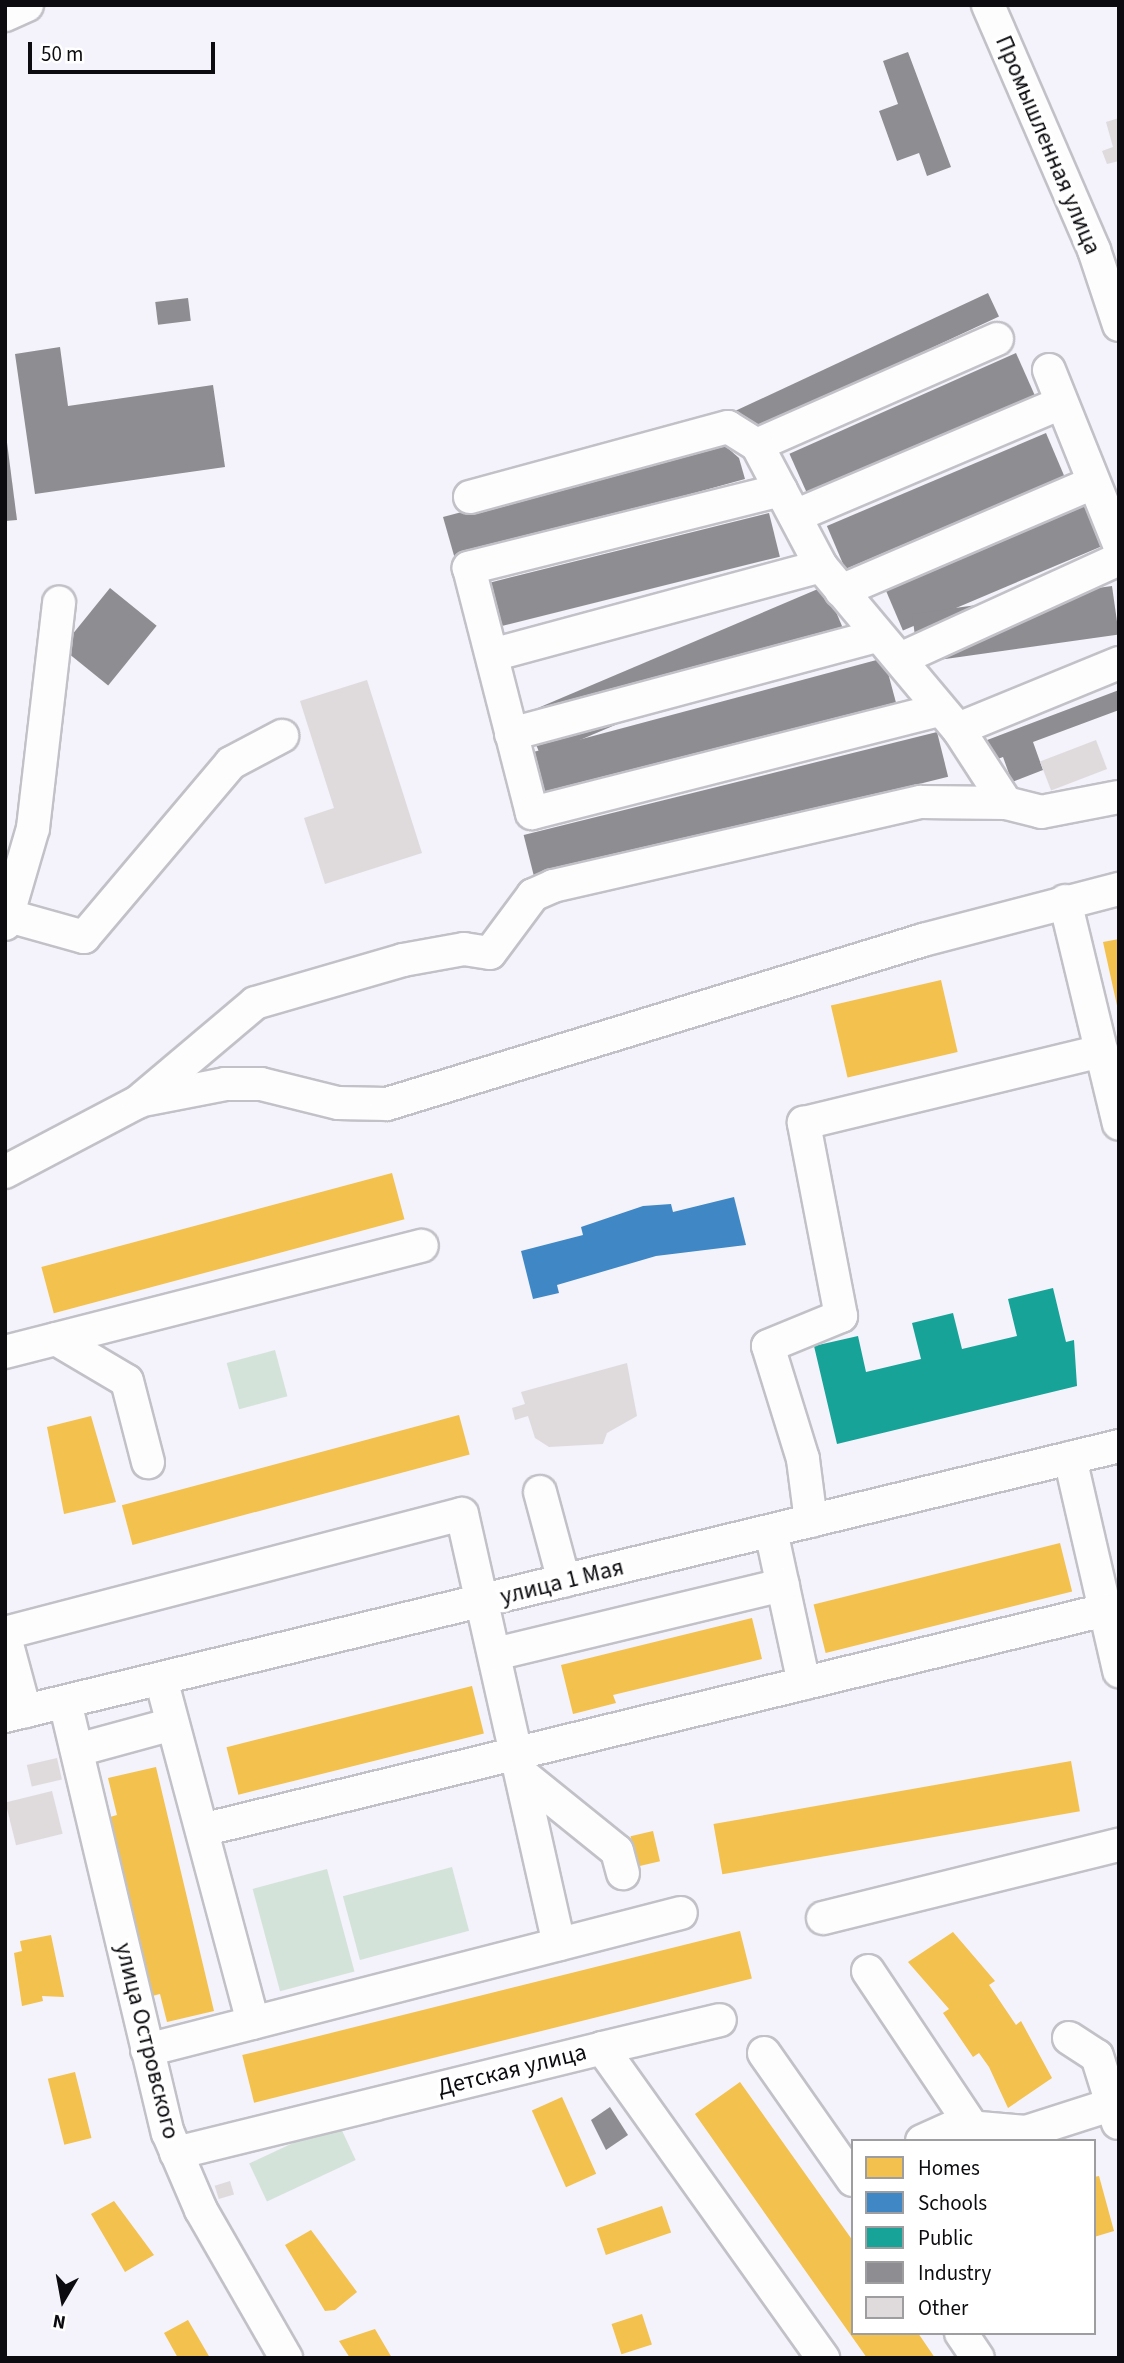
<!DOCTYPE html>
<html>
<head>
<meta charset="utf-8">
<style>
	body { margin:0 }
	#map { position:relative; width:1124px; height:2363px; overflow:hidden; background:#f4f2fa; font-family:"Source Sans 3",sans-serif }
	div>[style] { position:absolute }
	[style*='--x'] { left:calc(var(--x)*1px); top:calc(var(--y)*1px); width:calc(var(--w)*1px); rotate:calc(var(--a)*1deg) }
	.green>* { inset:0; background:#d4e3d9; transform-origin:0 0 }
	.homes>* { inset:0; background:#f2c14e; transform-origin:0 0 }
	.schools>* { inset:0; background:#3f88c5 }
	.public>* { inset:0; background:#17a398 }
	.industry>* { inset:0; background:#8d8d92; transform-origin:0 0 }
	.building>* { inset:0; background:#dfdbdd; transform-origin:0 0 }
	.roads { filter:drop-shadow(2px 0 #c2c1c7) drop-shadow(-2px 0 #c2c1c7) drop-shadow(0 2px #c2c1c7) drop-shadow(0 -2px #c2c1c7) }
	.minor>* { height:32px; margin:-16px; padding:0 16px; transform-origin:16px; border-radius:16px; background:#fdfdfe }
	span { translate:-50% -50%; white-space:nowrap; text-align:center; line-height:1.15; -webkit-text-stroke:7px #fff; paint-order:stroke }
	.street-label { font-size:24px; color:#0c0b0f }
	.frame { position:absolute; inset:0; border:7px solid #0c0b0f; pointer-events:none }
	.legend { position:absolute; left:851px; top:2139px; width:245px; height:196px; box-sizing:border-box; background:#fff; border:2px solid #9e9d9f; margin:0; padding:9px 12px; list-style:none; font-size:21px; color:#0c0b0f }
	.legend li { display:flex; align-items:center; gap:14px; height:35px }
	.legend b { width:35px; border:2px solid #9e9d9f }
	.north { position:absolute; left:28px; top:2265px; width:70px; height:70px; -webkit-text-stroke:5px #fff; paint-order:stroke; rotate:190deg; font-size:19px; font-weight:700; line-height:28px; text-align:center; color:#0c0b0f }
	.north::after { content:''; display:block; margin:auto; width:24px; height:32px; background:#0c0b0f; clip-path:polygon(50% 0,100% 100%,50% 72%,0 100%) }
	.scale { position:absolute; left:28px; top:42px; width:187px; height:32px; box-sizing:border-box; border:4px solid #0c0b0f; border-top:0; padding-left:9px; font-size:21px; line-height:24px; white-space:nowrap; color:#0c0b0f; -webkit-text-stroke:5px #fff; paint-order:stroke }
</style>
</head>
<body>
<div id="map">
	<div class="green">
		<i style="left:275px;top:1350px;width:48px;height:50px;rotate:75deg"></i>
		<i style="left:452px;top:1867px;width:66px;height:113px;rotate:75deg"></i>
		<i style="left:327px;top:1869px;width:106px;height:77px;rotate:75deg"></i>
		<i style="left:338px;top:2122px;width:42px;height:98px;rotate:65deg"></i>
	</div>
	<div class="homes">
		<i style="clip-path:polygon(1119px 939px,1119px 1010px,1118px 1010px,1103px 942px)"></i>
		<i style="left:941px;top:980px;width:74px;height:113px;rotate:77deg"></i>
		<i style="left:392px;top:1173px;width:48px;height:363px;rotate:75deg"></i>
		<i style="left:459px;top:1415px;width:41px;height:349px;rotate:75deg"></i>
		<i style="clip-path:polygon(91px 1416px,116px 1502px,64px 1514px,47px 1427px)"></i>
		<i style="left:1060px;top:1543px;width:50px;height:254px;rotate:76deg"></i>
		<i style="clip-path:polygon(752px 1618px,762px 1659px,613px 1695px,616px 1703px,573px 1714px,561px 1665px)"></i>
		<i style="left:472px;top:1686px;width:49px;height:253px;rotate:76deg"></i>
		<i style="left:1071px;top:1761px;width:51px;height:363px;rotate:80deg"></i>
		<i style="clip-path:polygon(156px 1767px,214px 2011px,167px 2022px,160px 1994px,152px 1996px,122px 1890px,110px 1817px,117px 1815px,108px 1778px)"></i>
		<i style="left:653px;top:1831px;width:31px;height:23px;rotate:77deg"></i>
		<i style="left:740px;top:1931px;width:49px;height:513px;rotate:76deg"></i>
		<i style="clip-path:polygon(953px 1932px,995px 1981px,989px 1985px,1016px 2025px,1021px 2021px,1052px 2078px,1008px 2108px,989px 2067px,979px 2053px,973px 2057px,943px 2013px,949px 2009px,908px 1962px)"></i>
		<i style="clip-path:polygon(51px 1935px,64px 1997px,42px 1996px,43px 2001px,22px 2006px,14px 1953px,22px 1951px,20px 1941px)"></i>
		<i style="left:75px;top:2072px;width:68px;height:28px;rotate:76deg"></i>
		<i style="clip-path:polygon(740px 2082px,853px 2241px,853px 2333px,918px 2333px,935px 2358px,867px 2358px,821px 2293px,695px 2114px)"></i>
		<i style="left:562px;top:2097px;width:84px;height:33px;rotate:66deg"></i>
		<i style="clip-path:polygon(1099px 2176px,1114px 2231px,1094px 2237px,1094px 2177px)"></i>
		<i style="clip-path:polygon(114px 2201px,154px 2255px,125px 2272px,91px 2214px)"></i>
		<i style="left:662px;top:2206px;width:28px;height:69px;rotate:71deg"></i>
		<i style="clip-path:polygon(311px 2230px,357px 2292px,335px 2310px,325px 2311px,285px 2245px)"></i>
		<i style="left:642px;top:2314px;width:32px;height:32px;rotate:72deg"></i>
		<i style="clip-path:polygon(188px 2320px,210px 2358px,178px 2358px,164px 2333px)"></i>
		<i style="clip-path:polygon(375px 2329px,392px 2358px,350px 2358px,339px 2341px)"></i>
	</div>
	<div class="schools">
		<i style="clip-path:polygon(734px 1197px,746px 1245px,656px 1256px,557px 1285px,559px 1293px,533px 1299px,521px 1251px,583px 1235px,581px 1227px,643px 1206px,671px 1204px,673px 1212px)"></i>
	</div>
	<div class="public">
		<i style="clip-path:polygon(1053px 1288px,1066px 1342px,1074px 1340px,1077px 1386px,837px 1444px,814px 1346px,858px 1336px,866px 1372px,921px 1359px,912px 1323px,953px 1313px,962px 1349px,1017px 1336px,1008px 1299px)"></i>
	</div>
	<div class="industry">
		<i style="clip-path:polygon(908px 52px,951px 167px,927px 176px,919px 153px,897px 161px,879px 111px,898px 104px,883px 61px)"></i>
		<i style="left:988px;top:293px;width:26px;height:281px;rotate:65deg"></i>
		<i style="left:188px;top:298px;width:23px;height:33px;rotate:83deg"></i>
		<i style="clip-path:polygon(60px 347px,68px 406px,213px 385px,225px 467px,35px 494px,15px 354px)"></i>
		<i style="left:1016px;top:353px;width:47px;height:248px;rotate:66deg"></i>
		<i style="clip-path:polygon(5px 427px,17px 520px,5px 521px)"></i>
		<i style="left:1046px;top:433px;width:47px;height:238px;rotate:67deg"></i>
		<i style="clip-path:polygon(722px 443px,739px 458px,745px 479px,455px 559px,443px 517px)"></i>
		<i style="left:1083px;top:502px;width:48px;height:216px;rotate:67deg"></i>
		<i style="left:769px;top:513px;width:45px;height:293px;rotate:76deg"></i>
		<i style="left:825px;top:586px;width:46px;height:328px;rotate:67deg"></i>
		<i style="left:1112px;top:586px;width:49px;height:202px;rotate:82deg"></i>
		<i style="left:110px;top:588px;width:60px;height:77px;rotate:39deg"></i>
		<i style="left:884px;top:658px;width:48px;height:366px;rotate:75deg"></i>
		<i style="clip-path:polygon(1119px 690px,1119px 710px,1033px 742px,1043px 770px,1012px 782px,1003px 757px,990px 762px,982px 742px)"></i>
		<i style="left:937px;top:732px;width:46px;height:426px;rotate:76deg"></i>
		<i style="clip-path:polygon(610px 2107px,628px 2135px,606px 2150px,591px 2120px)"></i>
	</div>
	<div class="building">
		<i style="clip-path:polygon(1119px 118px,1119px 161px,1107px 164px,1102px 151px,1113px 147px,1106px 122px)"></i>
		<i style="clip-path:polygon(367px 680px,422px 853px,325px 884px,304px 818px,334px 808px,300px 701px)"></i>
		<i style="left:1096px;top:740px;width:31px;height:60px;rotate:69deg"></i>
		<i style="clip-path:polygon(627px 1363px,637px 1416px,607px 1433px,603px 1444px,549px 1447px,535px 1438px,528px 1416px,515px 1420px,512px 1408px,525px 1404px,521px 1392px)"></i>
		<i style="left:57px;top:1758px;width:22px;height:31px;rotate:77deg"></i>
		<i style="left:52px;top:1791px;width:44px;height:48px;rotate:76deg"></i>
		<i style="left:230px;top:2181px;width:14px;height:16px;rotate:73deg"></i>
	</div>
	<div class="roads">
		<div class="minor">
			<i style="--x:988;--y:5;--w:267;--a:66.6"></i>
			<i style="--x:1094;--y:250;--w:79;--a:71.6"></i>
			<i style="--x:5;--y:15;--w:24;--a:-24"></i>
			<i style="--x:997;--y:339;--w:262;--a:156.2"></i>
			<i style="--x:757;--y:445;--w:137;--a:62.1"></i>
			<i style="--x:821;--y:566;--w:213;--a:50"></i>
			<i style="--x:958;--y:729;--w:88;--a:57"></i>
			<i style="--x:1049;--y:370;--w:188;--a:68.1"></i>
			<i style="--x:781;--y:490;--w:322;--a:166"></i>
			<i style="--x:469;--y:568;--w:253;--a:75.6"></i>
			<i style="--x:532;--y:813;--w:419;--a:-14.2"></i>
			<i style="--x:470;--y:497;--w:267;--a:-15.2"></i>
			<i style="--x:728;--y:427;--w:34;--a:32"></i>
			<i style="--x:795;--y:516;--w:287;--a:-23"></i>
			<i style="--x:841;--y:591;--w:274;--a:-23.2"></i>
			<i style="--x:492;--y:655;--w:341;--a:-15.1"></i>
			<i style="--x:900;--y:659;--w:241;--a:-24.5"></i>
			<i style="--x:958;--y:729;--w:174;--a:-22.3"></i>
			<i style="--x:511;--y:734;--w:378;--a:-15"></i>
			<i style="--x:1065;--y:901;--w:229;--a:76.4"></i>
			<i style="--x:9;--y:916;--w:78;--a:15.6"></i>
			<i style="--x:84;--y:937;--w:228;--a:-49.8"></i>
			<i style="--x:231;--y:763;--w:58;--a:-27.9"></i>
			<i style="--x:5;--y:924;--w:100;--a:-73.7"></i>
			<i style="--x:33;--y:828;--w:227;--a:-83.4"></i>
			<i style="--x:143;--y:1100;--w:84;--a:-11"></i>
			<i style="--x:225;--y:1084;--w:36;--a:0"></i>
			<i style="--x:261;--y:1084;--w:79;--a:13.9"></i>
			<i style="--x:338;--y:1103;--w:49;--a:1.2"></i>
			<i style="--x:387;--y:1104;--w:561;--a:-17.01"></i>
			<i style="--x:923;--y:940;--w:203;--a:-14.6"></i>
			<i style="--x:5;--y:1172;--w:150;--a:-27.8"></i>
			<i style="--x:138;--y:1102;--w:153;--a:-40.2"></i>
			<i style="--x:255;--y:1003;--w:154;--a:-16.2"></i>
			<i style="--x:403;--y:960;--w:62;--a:-10.2"></i>
			<i style="--x:464;--y:949;--w:26;--a:9"></i>
			<i style="--x:490;--y:953;--w:72;--a:-53.4"></i>
			<i style="--x:533;--y:895;--w:22;--a:-24"></i>
			<i style="--x:553;--y:886;--w:377;--a:-12.9"></i>
			<i style="--x:921;--y:802;--w:85;--a:0.7"></i>
			<i style="--x:1006;--y:803;--w:36;--a:14"></i>
			<i style="--x:1041;--y:812;--w:79;--a:-10.9"></i>
			<i style="--x:56;--y:1339;--w:82;--a:30.6"></i>
			<i style="--x:127;--y:1381;--w:84;--a:75.5"></i>
			<i style="--x:5;--y:1352;--w:430;--a:-14.3"></i>
			<i style="--x:1070;--y:1458;--w:219;--a:77"></i>
			<i style="--x:540;--y:1492;--w:92;--a:74.9"></i>
			<i style="--x:811;--y:1521;--w:63;--a:-97.4"></i>
			<i style="--x:803;--y:1459;--w:118;--a:-107.2"></i>
			<i style="--x:768;--y:1346;--w:79;--a:-22.3"></i>
			<i style="--x:841;--y:1316;--w:197;--a:-100.9"></i>
			<i style="--x:804;--y:1123;--w:306;--a:-13.6"></i>
			<i style="--x:771;--y:1531;--w:156;--a:77.8"></i>
			<i style="--x:5;--y:1633;--w:472;--a:-14.6"></i>
			<i style="--x:462;--y:1514;--w:441;--a:77.3"></i>
			<i style="--x:5;--y:1637;--w:77;--a:74.9"></i>
			<i style="--x:495;--y:1654;--w:296;--a:-13.5"></i>
			<i style="--x:161;--y:1679;--w:356;--a:75"></i>
			<i style="--x:65;--y:1702;--w:443;--a:76.6"></i>
			<i style="--x:168;--y:2133;--w:84;--a:66.8"></i>
			<i style="--x:201;--y:2210;--w:171;--a:60.1"></i>
			<i style="--x:5;--y:1716;--w:1146;--a:-13.62"></i>
			<i style="--x:77;--y:1750;--w:99;--a:-15.2"></i>
			<i style="--x:524;--y:1776;--w:119;--a:38.9"></i>
			<i style="--x:617;--y:1851;--w:23;--a:75"></i>
			<i style="--x:206;--y:1829;--w:925;--a:-13.69"></i>
			<i style="--x:823;--y:1918;--w:305;--a:-13.9"></i>
			<i style="--x:868;--y:1971;--w:189;--a:56.2"></i>
			<i style="--x:1069;--y:2038;--w:33;--a:33"></i>
			<i style="--x:1097;--y:2056;--w:70;--a:72.6"></i>
			<i style="--x:602;--y:2048;--w:121;--a:-13.3"></i>
			<i style="--x:147;--y:2050;--w:551;--a:-14.39"></i>
			<i style="--x:764;--y:2053;--w:155;--a:55"></i>
			<i style="--x:922;--y:2141;--w:37;--a:-24"></i>
			<i style="--x:956;--y:2126;--w:70;--a:4.9"></i>
			<i style="--x:1026;--y:2132;--w:91;--a:-17.8"></i>
			<i style="--x:176;--y:2153;--w:439;--a:-13.8"></i>
			<i style="--x:602;--y:2048;--w:381;--a:54.5"></i>
			<i style="--x:961;--y:2333;--w:30;--a:56"></i>
		</div>
	</div>
	<div class="street-label">
		<span style="left:1048px;top:145px;rotate:67deg">Промышленная улица</span>
		<span style="left:562px;top:1582px;rotate:-14deg">улица 1 Мая</span>
		<span style="left:147px;top:2041px;rotate:76deg">улица Островского</span>
		<span style="left:512px;top:2070px;rotate:-14deg">Детская улица</span>
	</div>
	<div class="frame"></div>
	<ul class="legend">
	<li><b style="height:19px;background:#f2c14e"></b>Homes</li>
	<li><b style="height:19px;background:#3f88c5"></b>Schools</li>
	<li><b style="height:19px;background:#17a398"></b>Public</li>
	<li><b style="height:19px;background:#8d8d92"></b>Industry</li>
	<li><b style="height:19px;background:#dfdbdd"></b>Other</li>
	</ul>
	<div class="north">N</div>
	<div class="scale">50 m</div>
</div>
</body>
</html>
